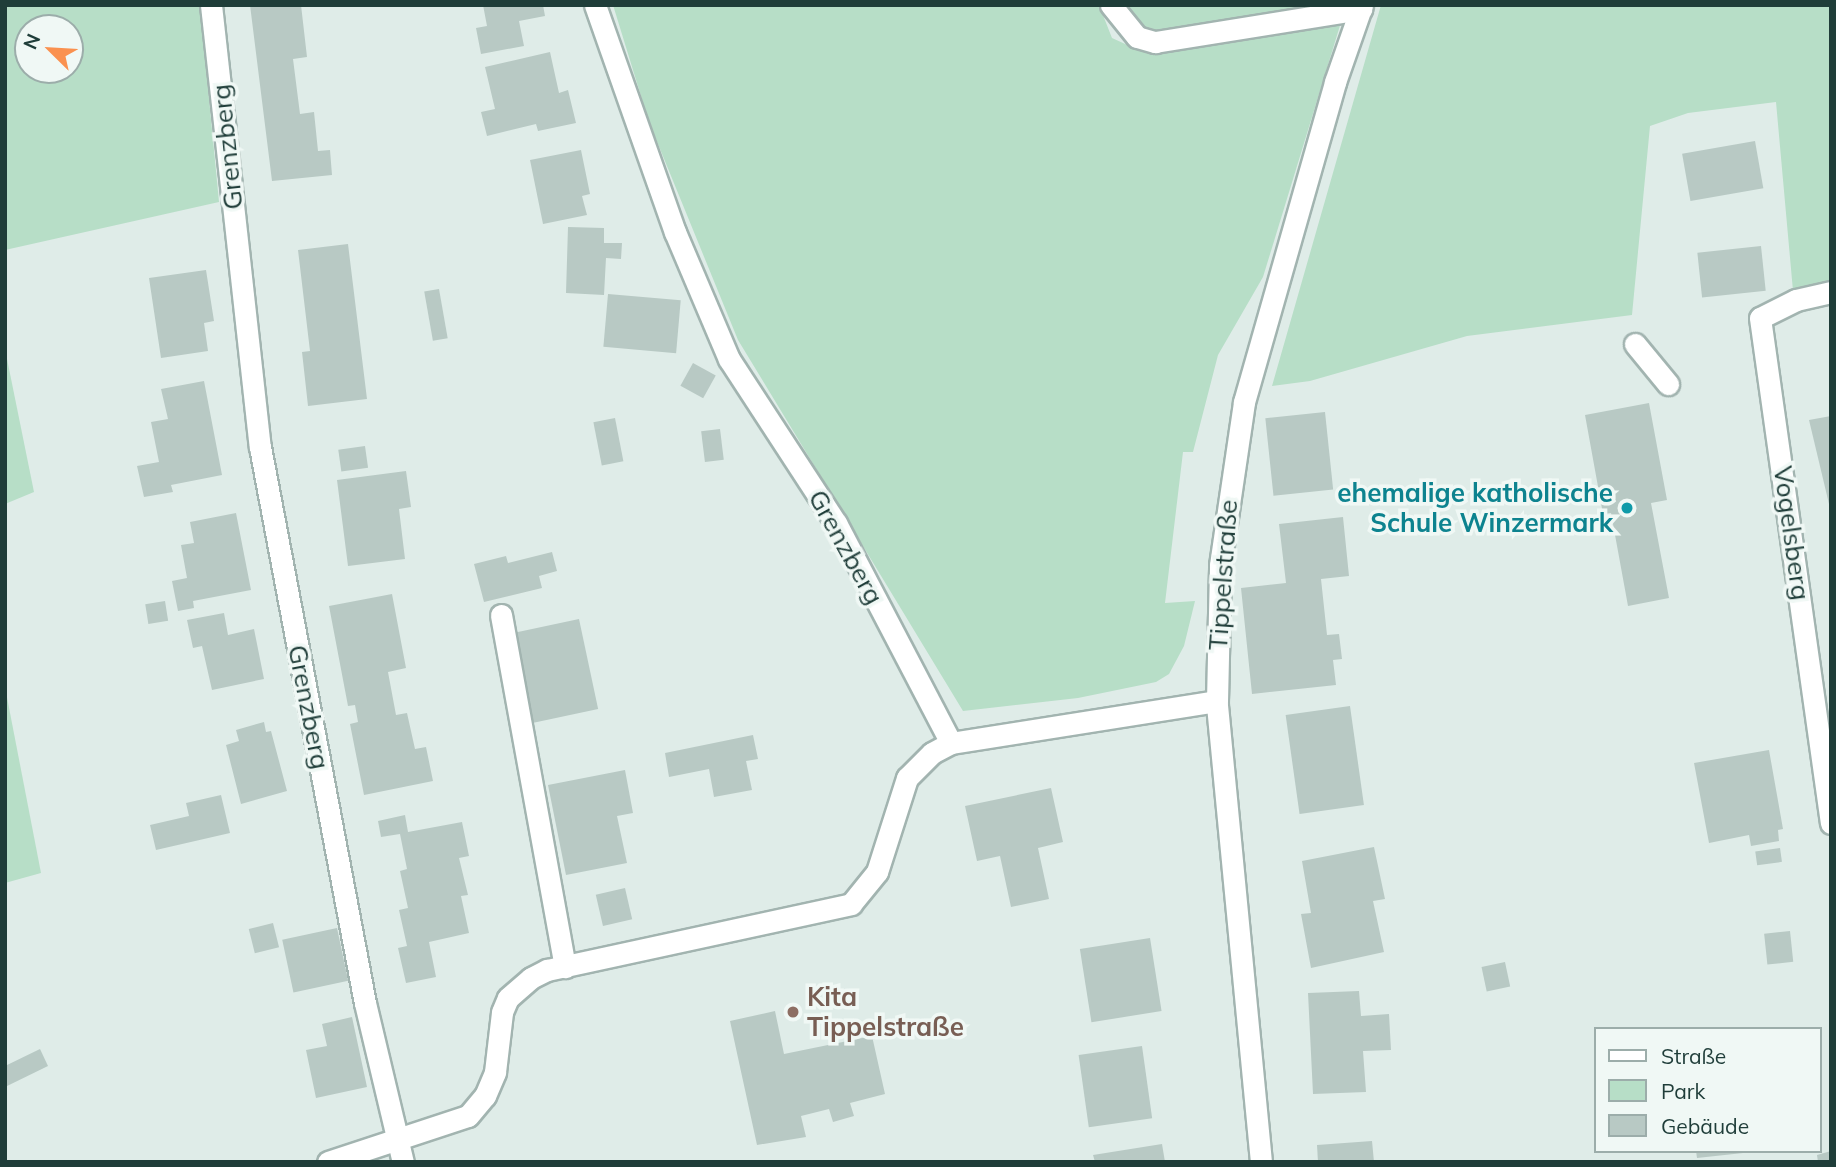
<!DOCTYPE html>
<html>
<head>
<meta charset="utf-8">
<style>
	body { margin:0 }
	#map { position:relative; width:1836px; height:1167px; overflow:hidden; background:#dfece8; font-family:Mulish,sans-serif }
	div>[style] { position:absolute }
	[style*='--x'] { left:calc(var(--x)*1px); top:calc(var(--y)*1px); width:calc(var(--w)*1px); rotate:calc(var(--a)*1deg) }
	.green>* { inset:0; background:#b7dec7 }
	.building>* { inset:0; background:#b8c9c4; transform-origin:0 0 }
	.roads { filter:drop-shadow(2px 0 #a2b4b0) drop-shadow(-2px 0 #a2b4b0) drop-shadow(0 2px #a2b4b0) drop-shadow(0 -2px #a2b4b0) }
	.minor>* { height:21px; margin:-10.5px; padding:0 10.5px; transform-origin:10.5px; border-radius:10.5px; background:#fff }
	.dots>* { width:19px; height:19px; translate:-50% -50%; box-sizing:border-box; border:4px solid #f0f8f5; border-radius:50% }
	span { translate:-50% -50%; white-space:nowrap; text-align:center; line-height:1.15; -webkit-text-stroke:7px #f0f8f5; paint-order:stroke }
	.street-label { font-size:26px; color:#1f3d39 }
	.culture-label { font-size:26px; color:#0d838f; font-weight:700 }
	.right { translate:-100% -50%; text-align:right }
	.education-label { font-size:26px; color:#785e54; font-weight:700 }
	.left { translate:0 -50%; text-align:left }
	.frame { position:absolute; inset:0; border:7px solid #1f3d39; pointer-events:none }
	.legend { position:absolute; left:1594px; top:1027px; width:228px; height:126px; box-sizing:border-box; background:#f0f8f5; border:2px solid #9cadaa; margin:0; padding:9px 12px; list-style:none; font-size:21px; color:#1f3d39 }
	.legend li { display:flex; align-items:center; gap:14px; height:35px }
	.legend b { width:35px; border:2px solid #9cadaa }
	.north { position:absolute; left:14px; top:14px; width:70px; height:70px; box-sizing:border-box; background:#f0f8f5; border:2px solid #9cadaa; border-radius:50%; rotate:294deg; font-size:19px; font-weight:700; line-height:28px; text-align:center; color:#1f3d39 }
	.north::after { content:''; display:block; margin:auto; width:24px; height:32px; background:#fa914f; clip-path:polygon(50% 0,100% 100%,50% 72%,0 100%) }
</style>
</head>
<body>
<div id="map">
	<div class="green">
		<i style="clip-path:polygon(evenodd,5px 5px,200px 5px,219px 202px,5px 250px,5px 5px,70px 28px,70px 70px,28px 70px,28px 28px,70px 28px)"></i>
		<i style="clip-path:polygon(613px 5px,1099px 5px,1112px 38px,1134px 48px,1168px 51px,1342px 19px,1263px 277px,1218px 355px,1193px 452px,1183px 452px,1165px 603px,1195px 601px,1184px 646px,1169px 674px,1156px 682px,1078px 698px,963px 711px,738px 340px,649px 122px)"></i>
		<i style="clip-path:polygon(1122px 5px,1313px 5px,1170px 36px,1146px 34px)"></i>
		<i style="clip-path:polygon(1381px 5px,1831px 5px,1831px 284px,1793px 291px,1776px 102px,1688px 113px,1650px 126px,1632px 315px,1467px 336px,1310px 381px,1272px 386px)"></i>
		<i style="clip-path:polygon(5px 349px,34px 492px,5px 504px)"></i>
		<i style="clip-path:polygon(5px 687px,41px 873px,5px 883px)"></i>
	</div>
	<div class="building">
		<i style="clip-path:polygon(250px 5px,301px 5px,307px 57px,293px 59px,300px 114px,314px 112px,318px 151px,330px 150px,332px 175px,272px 181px)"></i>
		<i style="clip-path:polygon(483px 5px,543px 5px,545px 16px,519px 21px,524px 46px,481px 54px,476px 28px,487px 26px)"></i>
		<i style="clip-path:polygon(550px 52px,559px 93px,568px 90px,576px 123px,538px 131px,536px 124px,487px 136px,481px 112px,495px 109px,485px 67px)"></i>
		<i style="left:1755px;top:141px;width:48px;height:74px;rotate:80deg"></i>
		<i style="clip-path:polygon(581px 150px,590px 194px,582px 196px,587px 215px,543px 224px,530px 160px)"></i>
		<i style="clip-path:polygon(568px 227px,604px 228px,604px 243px,622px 243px,621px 259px,606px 258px,604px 295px,566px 293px)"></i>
		<i style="clip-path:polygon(348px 244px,367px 399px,308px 406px,302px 352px,310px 351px,298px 250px)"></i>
		<i style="left:1761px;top:246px;width:45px;height:64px;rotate:84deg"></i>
		<i style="clip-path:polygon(206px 270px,214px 321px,204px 323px,208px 351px,161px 358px,149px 278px)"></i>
		<i style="left:439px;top:289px;width:50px;height:15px;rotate:80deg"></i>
		<i style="left:608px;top:294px;width:73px;height:53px;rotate:5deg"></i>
		<i style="left:693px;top:363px;width:26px;height:26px;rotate:29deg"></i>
		<i style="clip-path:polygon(204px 381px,222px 475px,171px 485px,173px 492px,144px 497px,137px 466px,159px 462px,151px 422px,168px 419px,161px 389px)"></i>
		<i style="clip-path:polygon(1649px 403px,1667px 500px,1651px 503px,1669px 598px,1628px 606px,1611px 513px,1603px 514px,1585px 415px)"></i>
		<i style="left:1325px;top:412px;width:78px;height:60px;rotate:84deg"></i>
		<i style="clip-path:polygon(1831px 416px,1831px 504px,1829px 504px,1809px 420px)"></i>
		<i style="left:615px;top:418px;width:44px;height:22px;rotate:79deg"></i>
		<i style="left:720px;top:429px;width:31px;height:19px;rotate:83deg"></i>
		<i style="left:365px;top:446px;width:22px;height:27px;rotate:82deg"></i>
		<i style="clip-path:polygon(406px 471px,411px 507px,399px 509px,405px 559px,348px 566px,337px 480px)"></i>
		<i style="clip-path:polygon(236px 513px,251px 590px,193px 601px,194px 608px,178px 611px,172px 581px,187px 578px,181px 545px,194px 543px,190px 522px)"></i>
		<i style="clip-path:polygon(1343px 517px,1349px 576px,1321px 579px,1327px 635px,1339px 634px,1342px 659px,1333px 660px,1336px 685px,1252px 694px,1241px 588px,1286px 583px,1279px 524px)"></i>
		<i style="clip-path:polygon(552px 552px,557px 571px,539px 576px,542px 588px,484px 602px,474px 564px,506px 556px,508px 563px)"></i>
		<i style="clip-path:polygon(392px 594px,406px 668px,388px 672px,396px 715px,407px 713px,415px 749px,426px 747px,433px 781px,364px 795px,350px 724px,358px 722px,355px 705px,348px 706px,329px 606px)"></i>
		<i style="left:165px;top:601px;width:20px;height:20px;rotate:81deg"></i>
		<i style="clip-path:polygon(224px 613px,228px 635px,254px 629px,264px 679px,212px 690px,202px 646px,193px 648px,187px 620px)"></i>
		<i style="left:579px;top:619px;width:92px;height:66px;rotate:78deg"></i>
		<i style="left:1350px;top:706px;width:100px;height:65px;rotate:82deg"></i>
		<i style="clip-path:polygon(264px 722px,266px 732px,271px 731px,287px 791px,241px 804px,226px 745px,239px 741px,236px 730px)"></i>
		<i style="clip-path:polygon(753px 735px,758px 759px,746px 761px,752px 790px,714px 797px,709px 769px,669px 777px,665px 753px)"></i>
		<i style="clip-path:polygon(1769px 750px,1783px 829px,1778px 830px,1779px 841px,1751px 846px,1749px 835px,1709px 843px,1694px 763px)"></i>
		<i style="clip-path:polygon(625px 770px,633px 813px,617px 816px,627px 863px,566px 875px,548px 785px)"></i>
		<i style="clip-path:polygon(1051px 788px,1063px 842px,1038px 848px,1049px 899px,1011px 907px,1000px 856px,977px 861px,965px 806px)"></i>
		<i style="clip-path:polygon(221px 795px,230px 833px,156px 850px,150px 825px,189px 816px,186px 803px)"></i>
		<i style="clip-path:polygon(405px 815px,408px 832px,462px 822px,469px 856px,459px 858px,468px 895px,461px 896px,469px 933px,429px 942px,436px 977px,406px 983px,398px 948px,407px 946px,399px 910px,408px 908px,400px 871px,407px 869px,400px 834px,381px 837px,378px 821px)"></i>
		<i style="clip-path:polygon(1374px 847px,1385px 899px,1373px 901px,1384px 952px,1311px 968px,1301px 914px,1311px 913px,1302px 861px)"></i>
		<i style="left:1780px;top:848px;width:14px;height:25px;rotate:82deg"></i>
		<i style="left:625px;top:888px;width:32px;height:30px;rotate:77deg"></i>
		<i style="left:273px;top:923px;width:25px;height:25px;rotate:76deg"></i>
		<i style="left:337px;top:928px;width:54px;height:56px;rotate:78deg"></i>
		<i style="left:1790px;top:931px;width:31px;height:26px;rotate:84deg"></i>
		<i style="left:1150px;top:938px;width:74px;height:71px;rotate:81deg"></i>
		<i style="left:1505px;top:962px;width:25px;height:24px;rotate:78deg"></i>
		<i style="clip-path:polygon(1359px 991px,1361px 1016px,1389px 1014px,1391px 1050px,1363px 1051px,1366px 1092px,1313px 1094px,1308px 993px)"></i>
		<i style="clip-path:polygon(775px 1011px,784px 1054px,872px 1036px,885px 1094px,850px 1103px,854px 1116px,833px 1122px,829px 1109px,801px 1116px,806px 1137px,757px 1145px,730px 1021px)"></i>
		<i style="clip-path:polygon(352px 1017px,367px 1087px,316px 1098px,306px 1050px,327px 1046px,322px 1024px)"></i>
		<i style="left:1142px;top:1046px;width:73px;height:64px;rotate:82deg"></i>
		<i style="clip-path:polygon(40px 1049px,48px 1066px,5px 1087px,5px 1066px)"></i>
		<i style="clip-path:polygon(1372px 1141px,1374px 1162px,1318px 1162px,1317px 1145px)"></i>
		<i style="clip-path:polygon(1162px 1144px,1165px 1162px,1095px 1162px,1093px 1155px)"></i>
		<i style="clip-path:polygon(1696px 1151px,1743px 1151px,1743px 1153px,1697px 1158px)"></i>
		<i style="clip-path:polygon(1831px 1151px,1831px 1162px,1818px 1162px,1817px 1155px)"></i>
	</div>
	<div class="roads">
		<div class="minor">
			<i style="--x:211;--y:5;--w:445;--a:83.7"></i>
			<i style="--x:260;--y:447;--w:566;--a:79.31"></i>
			<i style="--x:365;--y:1003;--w:163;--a:76.6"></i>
			<i style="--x:595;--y:5;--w:241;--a:70.6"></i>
			<i style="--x:675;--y:232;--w:138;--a:67"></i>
			<i style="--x:729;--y:359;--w:196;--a:56.9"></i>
			<i style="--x:836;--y:523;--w:248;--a:62.4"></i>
			<i style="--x:1111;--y:5;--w:41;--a:50.9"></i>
			<i style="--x:1137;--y:37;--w:19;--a:16"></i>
			<i style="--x:1155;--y:42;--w:209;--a:-9.1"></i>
			<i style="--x:1831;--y:292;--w:36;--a:167"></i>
			<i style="--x:1796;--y:300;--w:40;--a:153.4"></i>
			<i style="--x:1760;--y:318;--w:510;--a:82"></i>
			<i style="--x:1635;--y:344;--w:52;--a:50.5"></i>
			<i style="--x:501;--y:615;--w:358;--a:79.7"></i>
			<i style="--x:328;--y:1162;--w:147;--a:-18.2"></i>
			<i style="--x:468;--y:1116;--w:26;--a:-50"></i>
			<i style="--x:485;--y:1096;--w:26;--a:-67"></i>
			<i style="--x:495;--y:1072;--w:60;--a:-83.3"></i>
			<i style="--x:502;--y:1012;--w:15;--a:-67"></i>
			<i style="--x:508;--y:998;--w:30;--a:-41"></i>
			<i style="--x:531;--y:978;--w:18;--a:-27"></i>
			<i style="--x:547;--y:970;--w:311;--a:-12.2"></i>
			<i style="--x:851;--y:904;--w:41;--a:-50.9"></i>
			<i style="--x:877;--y:872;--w:99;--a:-72.3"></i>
			<i style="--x:907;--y:778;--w:35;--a:-45"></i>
			<i style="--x:932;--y:753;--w:21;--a:-28"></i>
			<i style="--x:951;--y:743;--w:269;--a:-9"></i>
			<i style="--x:1261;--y:1162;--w:463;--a:-95.5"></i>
			<i style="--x:1217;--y:701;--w:136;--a:-88.7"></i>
			<i style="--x:1220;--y:565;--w:165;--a:-81.6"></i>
			<i style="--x:1244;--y:402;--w:333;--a:-74.1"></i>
			<i style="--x:1335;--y:82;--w:82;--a:-70.7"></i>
		</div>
	</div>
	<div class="dots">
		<i style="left:1627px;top:508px;background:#0f9aa8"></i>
		<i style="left:793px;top:1012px;background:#8d6e63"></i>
	</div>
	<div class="street-label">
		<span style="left:227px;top:147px;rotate:-96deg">Grenzberg</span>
		<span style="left:1792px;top:533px;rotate:82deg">Vogelsberg</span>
		<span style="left:846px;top:547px;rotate:61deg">Grenzberg</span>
		<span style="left:1223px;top:575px;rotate:-86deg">Tippelstraße</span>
		<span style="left:309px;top:707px;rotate:79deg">Grenzberg</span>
	</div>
	<div class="culture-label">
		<span class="right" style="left:1613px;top:508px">ehemalige katholische<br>Schule Winzermark</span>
	</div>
	<div class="education-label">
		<span class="left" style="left:807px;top:1012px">Kita<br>Tippelstraße</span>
	</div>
	<div class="frame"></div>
	<ul class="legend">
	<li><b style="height:9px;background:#fff"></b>Straße</li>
	<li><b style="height:19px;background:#b7dec7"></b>Park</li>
	<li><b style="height:19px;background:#b8c9c4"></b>Gebäude</li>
	</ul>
	<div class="north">N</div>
</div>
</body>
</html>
